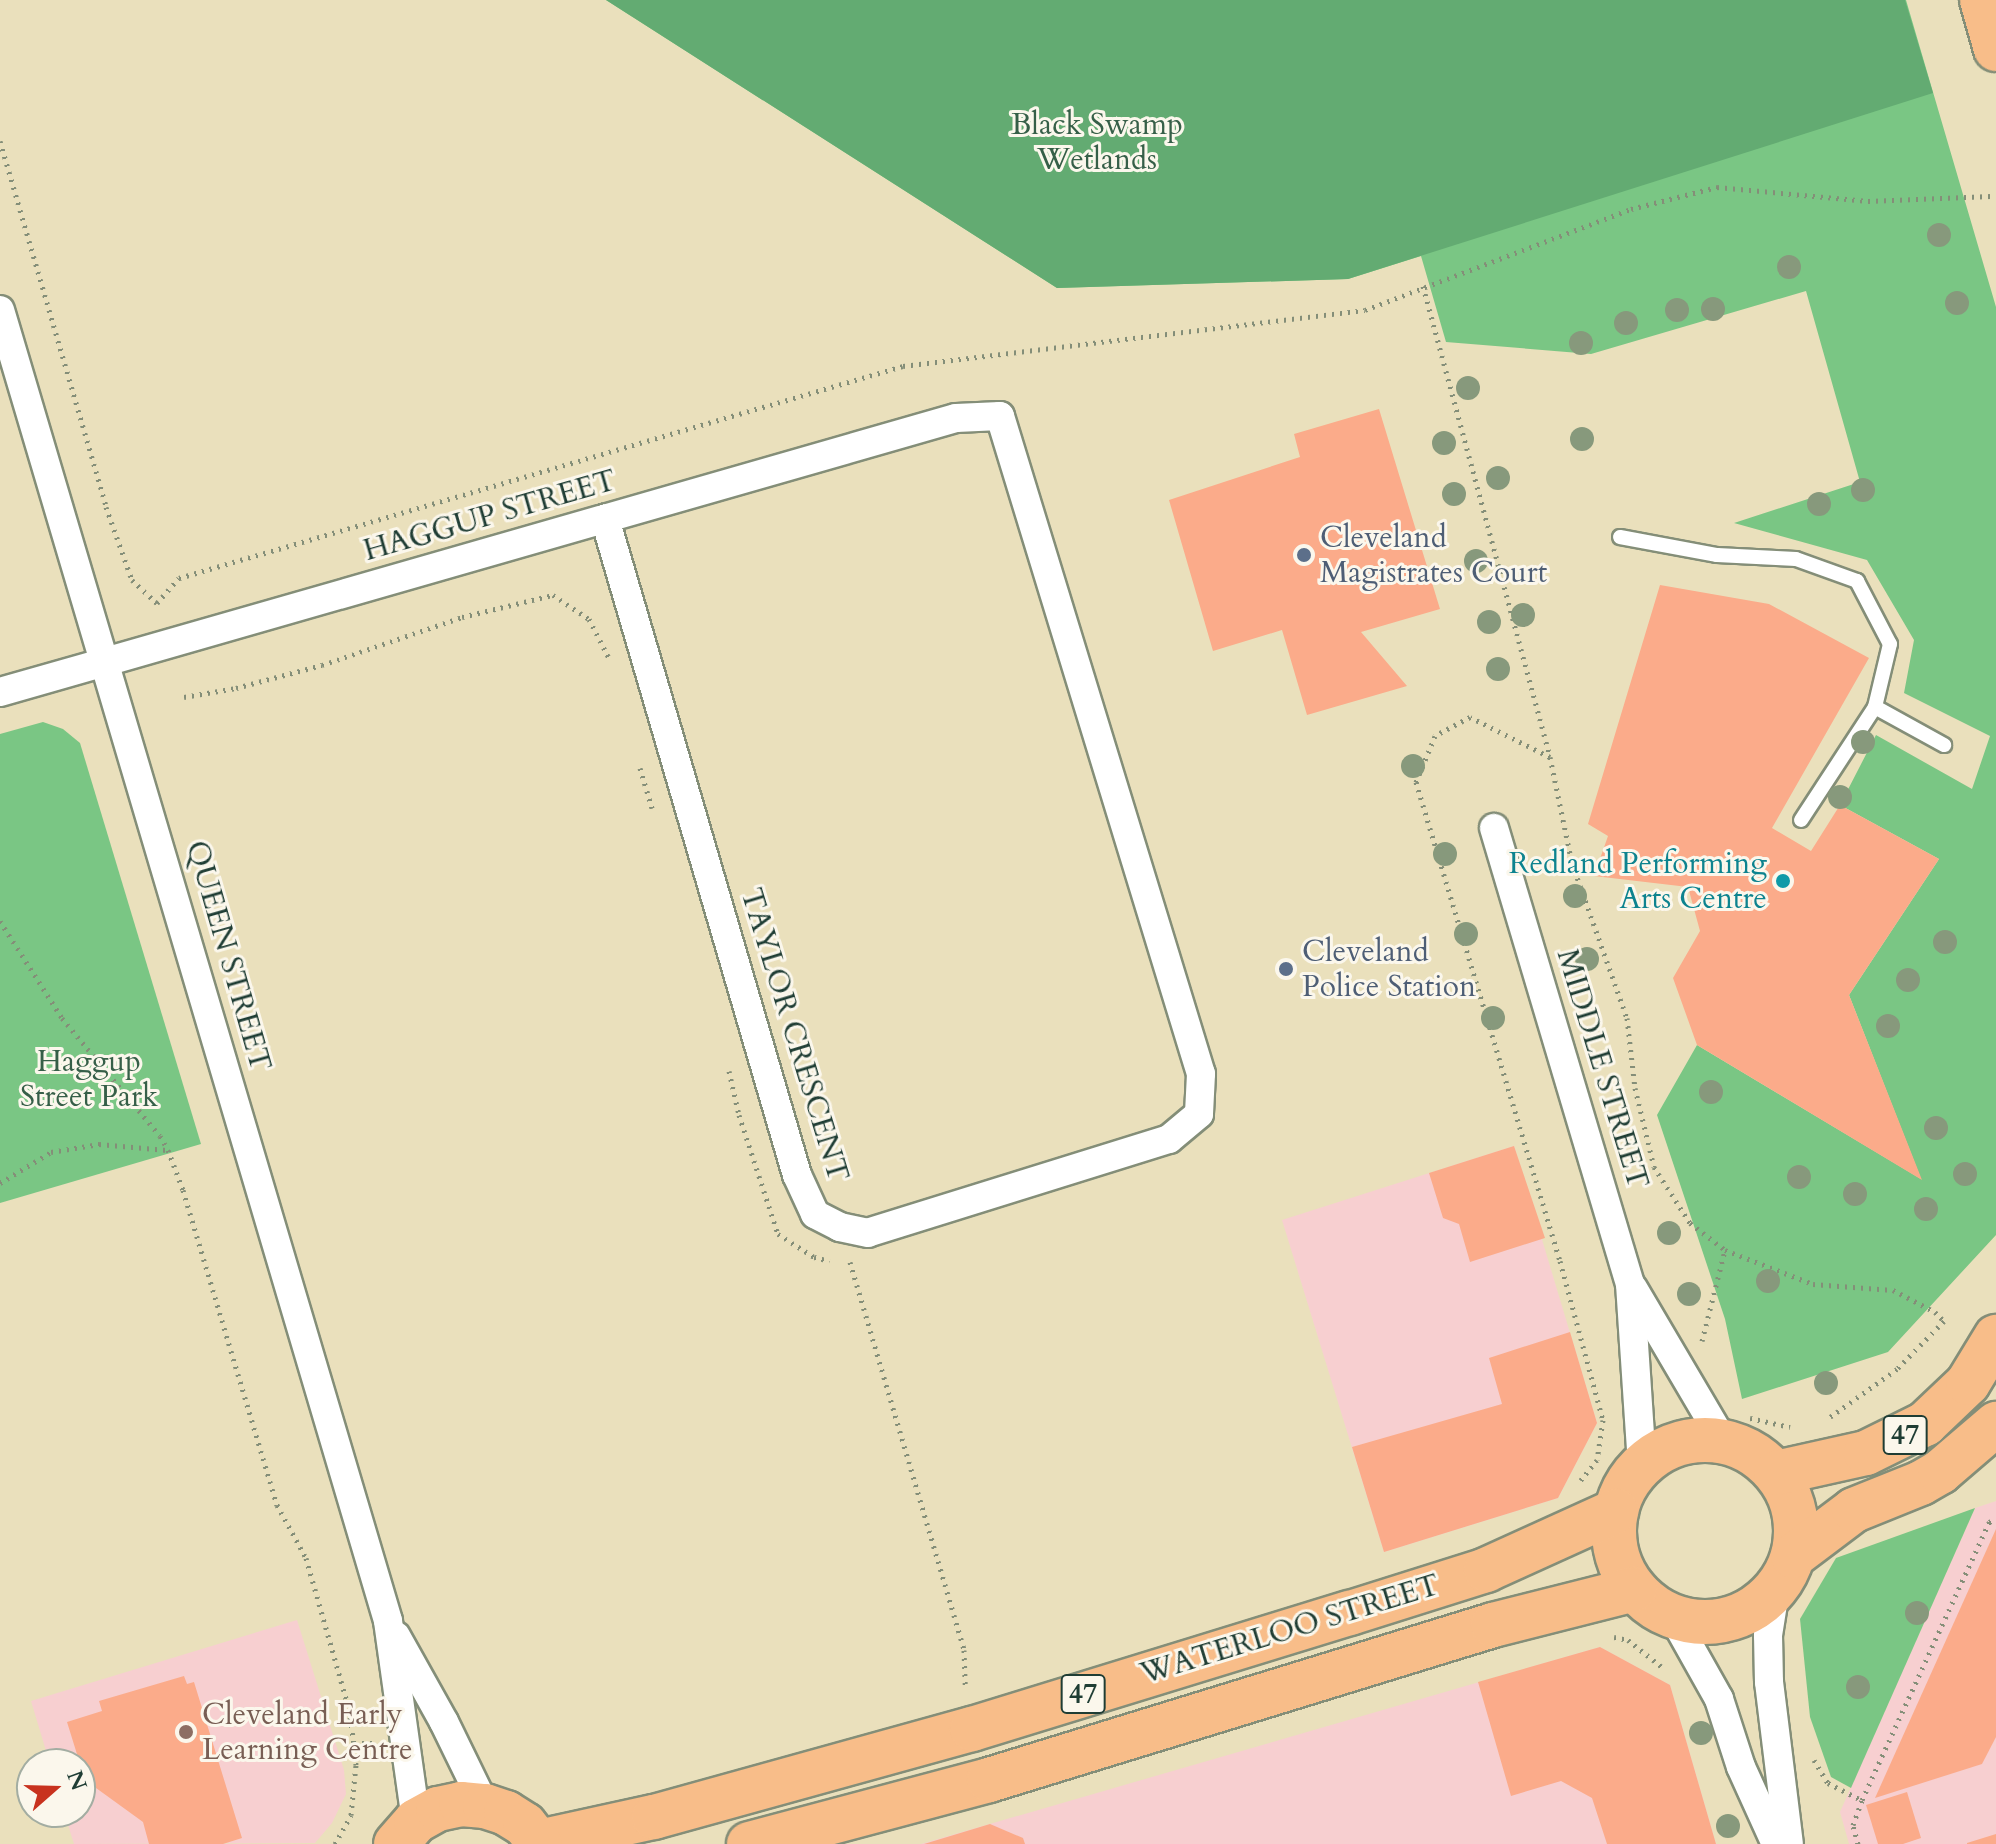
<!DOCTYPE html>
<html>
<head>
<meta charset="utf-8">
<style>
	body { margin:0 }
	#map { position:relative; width:1996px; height:1844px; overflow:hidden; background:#eae0bc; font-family:Cardo,serif }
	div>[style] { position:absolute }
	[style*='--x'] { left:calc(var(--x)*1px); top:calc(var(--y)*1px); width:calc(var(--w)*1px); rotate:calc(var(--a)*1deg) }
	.built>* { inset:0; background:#f7cfd0 }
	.green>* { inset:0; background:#7ac684 }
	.forest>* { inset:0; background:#63ab72 }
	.building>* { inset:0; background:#fbab8a }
	.path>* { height:5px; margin-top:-2.5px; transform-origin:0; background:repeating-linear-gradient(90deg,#848e78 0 2px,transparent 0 8px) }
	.roads { filter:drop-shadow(2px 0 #848e78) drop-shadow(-2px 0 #848e78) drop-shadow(0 2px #848e78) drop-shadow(0 -2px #848e78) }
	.service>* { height:14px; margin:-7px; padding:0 7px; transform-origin:7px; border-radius:7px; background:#fff }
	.minor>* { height:28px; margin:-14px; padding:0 14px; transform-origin:14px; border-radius:14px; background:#fff }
	.trunk>* { height:44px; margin:-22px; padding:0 22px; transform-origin:22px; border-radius:22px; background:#f8bd89 }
	.trunk>.ring { margin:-22px; padding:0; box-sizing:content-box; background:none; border:44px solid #f8bd89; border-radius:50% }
	.trees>* { width:24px; height:24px; margin:-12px; border-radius:50%; background:#87997c }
	.dots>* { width:22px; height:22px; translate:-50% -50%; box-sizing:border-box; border:4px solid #fbf7ec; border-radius:50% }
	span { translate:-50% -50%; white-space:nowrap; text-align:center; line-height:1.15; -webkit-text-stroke:6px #fbf7ec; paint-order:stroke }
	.shield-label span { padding:2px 6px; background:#fbf7ec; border:2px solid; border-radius:6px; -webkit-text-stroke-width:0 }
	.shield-label { font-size:28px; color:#1f3d34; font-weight:700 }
	.park-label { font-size:30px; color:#365f48 }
	.street-label { font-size:30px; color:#1f3d34 }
	.service-label { font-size:30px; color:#4e5e75 }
	.left { translate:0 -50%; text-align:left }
	.culture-label { font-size:30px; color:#0d838f }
	.right { translate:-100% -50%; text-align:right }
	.education-label { font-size:30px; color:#785e54 }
	.north { position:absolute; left:16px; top:1748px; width:80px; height:80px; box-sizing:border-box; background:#fbf7ec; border:2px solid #a3ada2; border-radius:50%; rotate:70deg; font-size:22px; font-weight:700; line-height:32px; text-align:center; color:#1f3d34 }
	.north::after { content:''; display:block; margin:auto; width:28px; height:36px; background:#c8321e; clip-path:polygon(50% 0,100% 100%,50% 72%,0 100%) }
</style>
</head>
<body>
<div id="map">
	<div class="built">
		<i style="clip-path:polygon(1514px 1146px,1597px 1423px,1558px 1498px,1384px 1552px,1282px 1220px)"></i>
		<i style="clip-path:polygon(1996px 1501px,1996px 1844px,1849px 1844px,1840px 1812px,1975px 1508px)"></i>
		<i style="clip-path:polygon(297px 1620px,344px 1770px,346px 1794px,332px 1823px,315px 1843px,74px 1844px,64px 1812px,80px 1812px,80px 1764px,50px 1764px,31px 1701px)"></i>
		<i style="clip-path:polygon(1600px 1647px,1670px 1685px,1716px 1844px,921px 1844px)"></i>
	</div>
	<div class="green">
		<i style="clip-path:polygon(606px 0,1906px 0,1996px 307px,1996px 1235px,1888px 1352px,1742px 1399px,1725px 1319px,1657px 1115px,1697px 1045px,1921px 1179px,1849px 995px,1939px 859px,1840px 805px,1876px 735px,1972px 789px,1990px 736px,1904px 693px,1914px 640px,1867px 560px,1734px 523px,1860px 482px,1806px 291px,1591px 354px,1446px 342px,1421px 256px,1348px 279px,1057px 288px)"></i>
		<i style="clip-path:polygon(43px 722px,63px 729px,80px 743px,201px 1144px,0 1203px,0 734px)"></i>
		<i style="clip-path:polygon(1975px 1508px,1851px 1788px,1831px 1777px,1810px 1717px,1800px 1619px,1836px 1558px)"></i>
	</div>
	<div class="forest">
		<i style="clip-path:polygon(606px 0,1905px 0,1933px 93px,1348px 279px,1057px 288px)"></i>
	</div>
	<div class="building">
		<i style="clip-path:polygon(1379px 409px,1440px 609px,1361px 632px,1407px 686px,1307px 715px,1282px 630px,1213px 651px,1169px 500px,1300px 457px,1294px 434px)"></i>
		<i style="clip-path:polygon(1660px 585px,1769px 604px,1869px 658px,1772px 828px,1811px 851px,1840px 805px,1939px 859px,1849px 995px,1922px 1180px,1697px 1045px,1673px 978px,1700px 931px,1688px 887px,1594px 876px,1608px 836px,1588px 824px)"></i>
		<i style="clip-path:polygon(1514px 1146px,1545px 1238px,1470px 1262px,1459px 1224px,1443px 1218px,1429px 1173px)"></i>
		<i style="clip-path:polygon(1570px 1332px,1597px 1423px,1558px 1498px,1384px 1552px,1352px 1447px,1502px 1404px,1489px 1358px)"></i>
		<i style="clip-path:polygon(1996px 1529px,1996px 1737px,1982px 1764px,1875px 1798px)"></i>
		<i style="clip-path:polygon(1600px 1647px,1670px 1685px,1716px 1844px,1607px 1844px,1592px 1798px,1561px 1781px,1511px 1796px,1478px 1682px)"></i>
		<i style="clip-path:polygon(184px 1676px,187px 1684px,194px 1682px,242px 1838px,223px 1844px,149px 1844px,143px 1822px,85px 1780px,67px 1722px,102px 1711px,99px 1701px)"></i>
		<i style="clip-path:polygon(1907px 1792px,1921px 1838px,1903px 1844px,1878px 1844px,1866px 1805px)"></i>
		<i style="clip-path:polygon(990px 1824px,1023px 1838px,1025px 1844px,924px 1844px)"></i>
		<i style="clip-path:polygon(1996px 1834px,1996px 1844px,1967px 1844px,1967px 1843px)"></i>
	</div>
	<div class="path">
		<i style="--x:0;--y:141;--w:381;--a:73.8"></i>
		<i style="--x:106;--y:507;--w:77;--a:70.4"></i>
		<i style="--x:132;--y:580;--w:34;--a:43"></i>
		<i style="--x:157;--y:603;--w:33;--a:-49"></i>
		<i style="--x:179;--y:578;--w:754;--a:-16.32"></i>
		<i style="--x:903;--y:366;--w:465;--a:-6.9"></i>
		<i style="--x:1365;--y:310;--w:285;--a:-20.8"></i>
		<i style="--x:1631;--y:209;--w:89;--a:-14.3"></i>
		<i style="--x:1717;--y:187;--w:152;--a:5.3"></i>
		<i style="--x:1868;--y:201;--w:123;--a:-2.3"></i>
		<i style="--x:1423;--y:286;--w:488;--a:74.9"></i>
		<i style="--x:1550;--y:757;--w:108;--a:78.3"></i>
		<i style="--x:1572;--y:863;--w:164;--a:70.5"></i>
		<i style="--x:1627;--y:1018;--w:70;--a:83.5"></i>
		<i style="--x:1635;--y:1088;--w:81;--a:76.5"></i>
		<i style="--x:1654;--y:1167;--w:67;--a:57.3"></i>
		<i style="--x:1690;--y:1223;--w:44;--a:37.6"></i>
		<i style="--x:1725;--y:1250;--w:94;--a:21.1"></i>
		<i style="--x:1813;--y:1284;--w:80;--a:4.3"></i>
		<i style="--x:1893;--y:1290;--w:47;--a:27.6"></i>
		<i style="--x:1935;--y:1312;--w:13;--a:45"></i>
		<i style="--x:1944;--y:1321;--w:67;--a:134.4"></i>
		<i style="--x:1897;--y:1369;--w:82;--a:144.4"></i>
		<i style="--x:184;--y:697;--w:53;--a:-9.8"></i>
		<i style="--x:236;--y:688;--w:89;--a:-15"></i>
		<i style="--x:322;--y:665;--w:148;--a:-18.9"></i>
		<i style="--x:462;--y:617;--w:94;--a:-13.6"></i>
		<i style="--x:553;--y:595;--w:43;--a:33.7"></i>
		<i style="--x:589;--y:619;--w:44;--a:62.9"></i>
		<i style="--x:1550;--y:757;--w:89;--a:-153.4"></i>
		<i style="--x:1470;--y:717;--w:40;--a:152"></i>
		<i style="--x:1435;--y:736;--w:50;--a:112.4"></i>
		<i style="--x:1416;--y:782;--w:500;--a:73.27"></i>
		<i style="--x:1560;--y:1261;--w:165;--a:74.9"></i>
		<i style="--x:1603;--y:1420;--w:40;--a:98.5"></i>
		<i style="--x:1597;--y:1460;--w:26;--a:129"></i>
		<i style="--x:640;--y:768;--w:42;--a:73.3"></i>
		<i style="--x:0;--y:921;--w:115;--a:57.4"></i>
		<i style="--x:62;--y:1018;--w:153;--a:50.3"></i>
		<i style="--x:160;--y:1136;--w:16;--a:60"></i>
		<i style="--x:168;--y:1150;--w:43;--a:69.4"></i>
		<i style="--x:183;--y:1190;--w:329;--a:73.4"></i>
		<i style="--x:277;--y:1505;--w:60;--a:61.3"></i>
		<i style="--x:306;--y:1558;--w:157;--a:74.1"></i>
		<i style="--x:349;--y:1709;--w:34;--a:82"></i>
		<i style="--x:354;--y:1743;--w:19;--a:0"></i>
		<i style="--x:729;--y:1071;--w:45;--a:77.2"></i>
		<i style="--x:739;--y:1115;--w:125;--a:71.9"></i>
		<i style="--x:778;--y:1234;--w:43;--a:32.6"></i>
		<i style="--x:814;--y:1257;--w:16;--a:14"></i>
		<i style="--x:0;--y:1183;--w:60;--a:-31.3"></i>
		<i style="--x:51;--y:1152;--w:49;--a:-9.5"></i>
		<i style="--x:99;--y:1144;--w:68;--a:5"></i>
		<i style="--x:850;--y:1262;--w:404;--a:73.6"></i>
		<i style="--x:964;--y:1650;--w:38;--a:88"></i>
		<i style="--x:1702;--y:1341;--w:94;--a:-75.8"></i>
		<i style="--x:1750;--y:1418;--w:41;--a:12.7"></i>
		<i style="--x:1614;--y:1637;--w:14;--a:12"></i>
		<i style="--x:1628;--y:1640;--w:43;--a:38.5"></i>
		<i style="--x:1814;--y:1760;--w:27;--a:59"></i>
		<i style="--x:1828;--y:1783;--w:38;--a:27"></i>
		<i style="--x:335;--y:1844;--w:33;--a:-61"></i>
		<i style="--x:351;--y:1815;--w:50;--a:-84.3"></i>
		<i style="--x:356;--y:1765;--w:22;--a:-95"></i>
		<i style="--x:1858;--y:1844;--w:20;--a:-105"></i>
		<i style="--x:1853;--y:1825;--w:27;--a:-70"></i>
		<i style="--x:1862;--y:1800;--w:306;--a:-65.4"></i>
		<i style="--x:1989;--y:1522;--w:8;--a:-23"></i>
	</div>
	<div class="roads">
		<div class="service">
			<i style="--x:1620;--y:537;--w:99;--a:10.5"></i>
			<i style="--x:1717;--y:555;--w:79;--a:2.9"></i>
			<i style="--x:1796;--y:559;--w:65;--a:19.8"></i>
			<i style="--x:1857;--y:581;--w:71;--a:62.4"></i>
			<i style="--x:1890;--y:644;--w:65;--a:103.4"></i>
			<i style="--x:1875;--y:707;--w:135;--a:123.2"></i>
			<i style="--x:1875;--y:707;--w:79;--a:28.8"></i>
		</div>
		<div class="minor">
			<i style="--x:0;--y:310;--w:1367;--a:73.51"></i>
			<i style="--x:388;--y:1621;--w:202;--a:82"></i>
			<i style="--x:0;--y:692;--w:109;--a:-15.9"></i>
			<i style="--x:105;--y:662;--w:885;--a:-16"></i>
			<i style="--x:956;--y:418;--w:44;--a:-2.6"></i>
			<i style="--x:1000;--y:416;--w:688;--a:73.01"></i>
			<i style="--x:1201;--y:1074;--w:40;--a:92.9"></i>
			<i style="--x:1199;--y:1114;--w:39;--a:140"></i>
			<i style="--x:1169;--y:1139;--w:315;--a:162.7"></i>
			<i style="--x:868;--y:1233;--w:29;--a:-168"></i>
			<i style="--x:840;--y:1227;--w:28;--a:-153"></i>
			<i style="--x:815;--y:1214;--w:43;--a:-114.8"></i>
			<i style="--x:797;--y:1175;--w:684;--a:-106.31"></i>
			<i style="--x:1494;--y:828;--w:476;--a:73.4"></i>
			<i style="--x:1630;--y:1284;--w:180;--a:86.2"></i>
			<i style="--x:1633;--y:1288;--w:178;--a:59.5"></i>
			<i style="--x:1775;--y:1591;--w:45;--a:99"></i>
			<i style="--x:1768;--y:1635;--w:47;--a:88.8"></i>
			<i style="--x:1769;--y:1682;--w:163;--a:83"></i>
			<i style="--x:1673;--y:1617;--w:94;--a:60.7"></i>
			<i style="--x:1719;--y:1699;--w:71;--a:72.1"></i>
			<i style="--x:1741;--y:1767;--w:85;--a:65.6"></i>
			<i style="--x:396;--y:1636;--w:98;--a:60.8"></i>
			<i style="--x:444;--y:1722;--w:93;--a:64"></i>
		</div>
		<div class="trunk">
			<i style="--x:1982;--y:0;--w:51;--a:74.1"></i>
			<i class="ring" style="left:1614px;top:1440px;width:138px;height:138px"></i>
			<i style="--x:1776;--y:1473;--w:92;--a:-12.5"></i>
			<i style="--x:1866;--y:1453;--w:66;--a:-26.2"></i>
			<i style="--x:1925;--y:1424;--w:59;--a:-43.6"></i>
			<i style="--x:1968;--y:1383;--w:54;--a:-58.7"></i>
			<i style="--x:1793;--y:1556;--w:76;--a:-37"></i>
			<i style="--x:1854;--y:1510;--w:72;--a:-21.9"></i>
			<i style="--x:1921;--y:1483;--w:22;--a:-30"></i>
			<i style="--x:1940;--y:1472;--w:74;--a:-40.6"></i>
			<i style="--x:539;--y:1842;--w:118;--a:-12.3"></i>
			<i style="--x:654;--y:1817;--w:330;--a:-15.5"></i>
			<i style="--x:972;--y:1729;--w:395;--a:-17.1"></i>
			<i style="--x:1350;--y:1613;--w:143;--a:-17.5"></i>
			<i style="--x:1486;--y:1570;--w:143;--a:-24.4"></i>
			<i style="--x:396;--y:1844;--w:30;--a:-49"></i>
			<i style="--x:416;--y:1821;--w:25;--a:-29"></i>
			<i style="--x:438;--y:1809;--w:24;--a:-12"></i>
			<i style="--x:461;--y:1804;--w:24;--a:5"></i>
			<i style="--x:485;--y:1806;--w:22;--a:18"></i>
			<i style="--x:506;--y:1813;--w:22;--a:32"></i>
			<i style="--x:525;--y:1825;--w:24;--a:52"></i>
			<i style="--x:749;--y:1844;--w:248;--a:-14.9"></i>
			<i style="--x:989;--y:1780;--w:527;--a:-17.09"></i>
			<i style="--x:1493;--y:1625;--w:146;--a:-14.2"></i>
		</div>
	</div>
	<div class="trees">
		<i style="left:1939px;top:235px"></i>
		<i style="left:1789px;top:267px"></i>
		<i style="left:1957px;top:303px"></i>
		<i style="left:1713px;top:309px"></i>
		<i style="left:1677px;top:310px"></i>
		<i style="left:1626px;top:323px"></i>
		<i style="left:1581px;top:343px"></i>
		<i style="left:1468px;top:388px"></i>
		<i style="left:1582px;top:439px"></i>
		<i style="left:1444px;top:443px"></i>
		<i style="left:1498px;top:478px"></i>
		<i style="left:1863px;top:490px"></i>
		<i style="left:1454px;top:494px"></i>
		<i style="left:1819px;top:504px"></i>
		<i style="left:1476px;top:561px"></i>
		<i style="left:1523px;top:615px"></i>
		<i style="left:1489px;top:622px"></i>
		<i style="left:1498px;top:669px"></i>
		<i style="left:1863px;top:742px"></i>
		<i style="left:1413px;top:766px"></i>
		<i style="left:1840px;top:797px"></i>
		<i style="left:1445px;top:854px"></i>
		<i style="left:1575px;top:896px"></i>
		<i style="left:1466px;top:934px"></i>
		<i style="left:1945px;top:942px"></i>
		<i style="left:1587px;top:959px"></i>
		<i style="left:1908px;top:980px"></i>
		<i style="left:1493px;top:1018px"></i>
		<i style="left:1888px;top:1026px"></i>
		<i style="left:1711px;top:1092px"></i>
		<i style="left:1936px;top:1128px"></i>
		<i style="left:1965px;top:1174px"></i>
		<i style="left:1799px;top:1177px"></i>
		<i style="left:1855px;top:1194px"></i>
		<i style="left:1926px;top:1209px"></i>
		<i style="left:1669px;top:1233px"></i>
		<i style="left:1768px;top:1281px"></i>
		<i style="left:1689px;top:1294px"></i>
		<i style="left:1826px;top:1383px"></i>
		<i style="left:1917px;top:1613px"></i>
		<i style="left:1858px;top:1687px"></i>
		<i style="left:1701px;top:1733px"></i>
		<i style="left:1728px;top:1826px"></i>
	</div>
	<div class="dots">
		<i style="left:1304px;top:555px;background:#5c6f8a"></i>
		<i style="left:1783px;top:881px;background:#0f9aa8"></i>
		<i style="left:1286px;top:969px;background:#5c6f8a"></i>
		<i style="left:186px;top:1732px;background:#8d6e63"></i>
	</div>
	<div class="shield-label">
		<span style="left:1905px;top:1435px">47</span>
		<span style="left:1083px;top:1694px">47</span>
	</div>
	<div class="park-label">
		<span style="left:1097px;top:142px">Black Swamp<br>Wetlands</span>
		<span style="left:89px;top:1079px">Haggup<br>Street Park</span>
	</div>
	<div class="street-label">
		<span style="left:490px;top:516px;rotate:-16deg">HAGGUP STREET</span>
		<span style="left:228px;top:956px;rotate:74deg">QUEEN STREET</span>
		<span style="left:794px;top:1035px;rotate:73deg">TAYLOR CRESCENT</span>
		<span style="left:1602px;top:1069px;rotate:73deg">MIDDLE STREET</span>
		<span style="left:1290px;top:1630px;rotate:-17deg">WATERLOO STREET</span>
	</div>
	<div class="service-label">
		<span class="left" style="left:1320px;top:555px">Cleveland<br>Magistrates Court</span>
		<span class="left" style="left:1302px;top:969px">Cleveland<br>Police Station</span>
	</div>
	<div class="culture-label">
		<span class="right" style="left:1767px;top:881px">Redland Performing<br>Arts Centre</span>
	</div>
	<div class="education-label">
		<span class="left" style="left:202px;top:1732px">Cleveland Early<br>Learning Centre</span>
	</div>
	<div class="north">N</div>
</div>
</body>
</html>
